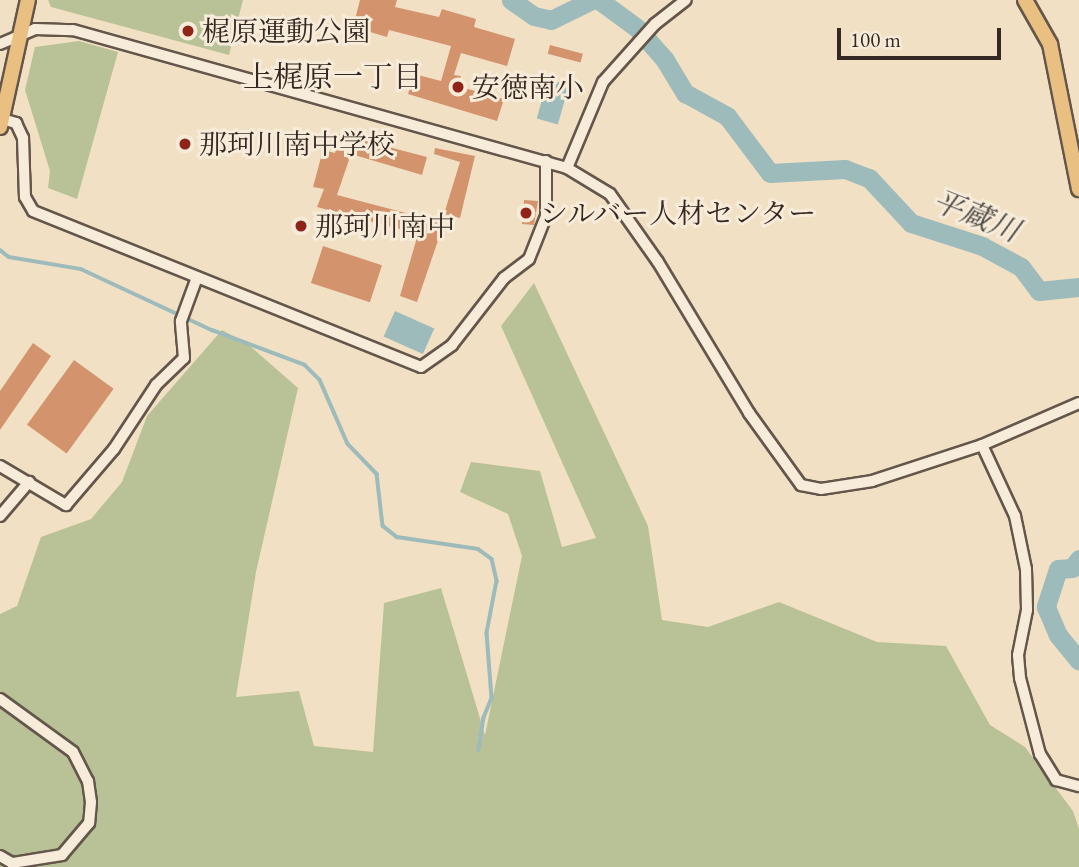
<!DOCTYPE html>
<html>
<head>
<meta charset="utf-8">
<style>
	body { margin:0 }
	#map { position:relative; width:1079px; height:867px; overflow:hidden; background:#f2e0c5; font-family:"EB Garamond","Noto Serif JP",serif }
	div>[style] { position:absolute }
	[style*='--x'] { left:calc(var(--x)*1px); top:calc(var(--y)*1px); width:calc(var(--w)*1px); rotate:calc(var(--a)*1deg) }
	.green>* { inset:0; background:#b9c296 }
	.water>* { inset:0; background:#9dbbbb; transform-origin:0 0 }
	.stream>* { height:3.5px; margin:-1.75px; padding:0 1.75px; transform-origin:1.75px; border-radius:1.75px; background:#9dbbbb }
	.river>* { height:19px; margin:-9.5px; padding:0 9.5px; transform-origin:9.5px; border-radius:9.5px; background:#9dbbbb }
	.building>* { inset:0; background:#d3946d; transform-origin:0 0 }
	.roads { filter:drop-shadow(2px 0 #64564b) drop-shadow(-2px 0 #64564b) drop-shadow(0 2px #64564b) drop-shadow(0 -2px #64564b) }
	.minor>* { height:10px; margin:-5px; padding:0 5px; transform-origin:5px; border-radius:5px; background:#f7ebd9 }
	.major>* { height:14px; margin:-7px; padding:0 7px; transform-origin:7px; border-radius:7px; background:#e9c082 }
	.dots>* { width:19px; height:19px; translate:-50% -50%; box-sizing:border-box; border:4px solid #f7ebd9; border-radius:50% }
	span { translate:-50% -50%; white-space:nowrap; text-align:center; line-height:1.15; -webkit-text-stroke:6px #f7ebd9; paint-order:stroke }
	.poi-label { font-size:28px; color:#352822 }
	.left { translate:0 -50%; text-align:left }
	.neighbourhood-label { font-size:30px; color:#352822 }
	.water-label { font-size:30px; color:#4f4d48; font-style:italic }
	.scale { position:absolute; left:837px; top:28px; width:164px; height:32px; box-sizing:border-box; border:4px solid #352822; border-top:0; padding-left:9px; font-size:21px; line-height:24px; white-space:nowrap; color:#352822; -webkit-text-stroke:5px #f7ebd9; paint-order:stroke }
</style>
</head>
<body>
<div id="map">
	<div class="green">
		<i style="clip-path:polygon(48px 0,243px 0,229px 55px,51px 7px)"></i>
		<i style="clip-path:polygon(79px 41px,118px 52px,77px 199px,48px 188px,50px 171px,25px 90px,35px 47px)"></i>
		<i style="clip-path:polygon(534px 283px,648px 526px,662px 620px,708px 627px,779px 602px,877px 642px,946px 646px,990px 725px,1025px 747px,1073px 811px,1079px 829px,1079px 867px,0 867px,0 614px,17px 606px,41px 537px,91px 519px,122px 482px,147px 416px,222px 330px,249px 345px,298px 388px,256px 572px,236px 697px,299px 691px,314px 746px,373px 752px,384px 603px,441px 588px,485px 735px,522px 556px,508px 514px,460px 492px,471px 462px,540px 471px,562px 547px,596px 538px,501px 326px)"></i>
	</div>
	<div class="water">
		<i style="left:548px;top:79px;width:22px;height:41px;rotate:16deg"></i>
		<i style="left:395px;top:311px;width:43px;height:28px;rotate:24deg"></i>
	</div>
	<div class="stream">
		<i style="--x:0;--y:250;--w:11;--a:38"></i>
		<i style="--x:9;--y:257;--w:73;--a:9.5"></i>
		<i style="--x:81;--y:269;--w:145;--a:25"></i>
		<i style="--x:212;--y:330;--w:99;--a:20.6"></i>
		<i style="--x:305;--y:365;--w:21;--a:45"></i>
		<i style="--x:320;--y:380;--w:70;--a:66.4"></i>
		<i style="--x:348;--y:444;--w:42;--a:46"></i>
		<i style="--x:377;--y:474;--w:52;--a:83.4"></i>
		<i style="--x:383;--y:526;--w:18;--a:38"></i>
		<i style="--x:397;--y:537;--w:82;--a:8.4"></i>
		<i style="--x:478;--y:549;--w:17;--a:36"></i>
		<i style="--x:492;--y:559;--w:23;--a:77"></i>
		<i style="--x:497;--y:581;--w:53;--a:100.9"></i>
		<i style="--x:487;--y:633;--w:65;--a:85.6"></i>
		<i style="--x:492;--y:698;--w:22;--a:112"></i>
		<i style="--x:484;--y:718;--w:33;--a:99"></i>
	</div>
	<div class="river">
		<i style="--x:511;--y:0;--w:28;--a:35"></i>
		<i style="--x:534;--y:16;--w:17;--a:13"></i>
		<i style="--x:551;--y:20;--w:46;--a:-26"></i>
		<i style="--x:599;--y:0;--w:47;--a:36.4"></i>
		<i style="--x:637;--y:28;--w:43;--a:48.8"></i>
		<i style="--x:665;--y:60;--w:39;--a:59"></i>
		<i style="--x:685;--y:93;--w:48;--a:28.7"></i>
		<i style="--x:727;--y:116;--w:71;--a:53"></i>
		<i style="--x:770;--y:173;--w:75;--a:-3.1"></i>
		<i style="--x:845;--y:169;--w:26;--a:21"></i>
		<i style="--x:869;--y:178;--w:62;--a:47"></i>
		<i style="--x:911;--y:223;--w:75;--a:17.9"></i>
		<i style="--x:982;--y:246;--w:44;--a:28.3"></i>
		<i style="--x:1021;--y:267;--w:30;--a:53"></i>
		<i style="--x:1039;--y:291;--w:40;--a:-5.7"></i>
		<i style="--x:1079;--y:559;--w:11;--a:128"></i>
		<i style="--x:1072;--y:568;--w:14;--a:176"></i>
		<i style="--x:1058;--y:569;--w:40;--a:108"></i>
		<i style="--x:1046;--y:607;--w:30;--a:67"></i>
		<i style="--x:1058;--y:635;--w:33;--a:51"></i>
	</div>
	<div class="building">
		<i style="clip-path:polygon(360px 0,397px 0,395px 7px,439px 17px,442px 9px,476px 19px,474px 27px,515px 39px,507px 66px,461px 53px,454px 75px,461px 76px,457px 86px,504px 99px,497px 121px,408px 94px,414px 74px,441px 81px,451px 46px,389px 30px,387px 37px,353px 27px)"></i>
		<i style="left:550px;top:45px;width:34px;height:9px;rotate:15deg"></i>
		<i style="clip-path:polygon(339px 134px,427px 157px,422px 175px,351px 154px,337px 195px,444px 223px,417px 302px,400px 296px,418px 234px,317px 207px,324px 189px,313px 187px,323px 150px,335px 153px)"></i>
		<i style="clip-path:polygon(435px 148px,475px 156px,460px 218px,444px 214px,460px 162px,434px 154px)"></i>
		<i style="clip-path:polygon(524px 200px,538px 201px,534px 225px,522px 224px)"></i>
		<i style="left:323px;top:246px;width:62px;height:39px;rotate:18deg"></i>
		<i style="clip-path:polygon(33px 343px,51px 356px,0 430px,0 391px)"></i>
		<i style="left:74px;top:360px;width:49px;height:80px;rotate:36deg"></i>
	</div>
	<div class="roads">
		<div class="minor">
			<i style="--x:0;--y:44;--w:38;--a:-23"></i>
			<i style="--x:35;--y:29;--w:38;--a:2"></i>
			<i style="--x:73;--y:30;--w:513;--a:15.61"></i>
			<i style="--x:567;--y:168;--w:50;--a:31.2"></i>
			<i style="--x:610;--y:194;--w:83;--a:54.8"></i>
			<i style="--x:658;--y:262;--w:176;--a:58.9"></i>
			<i style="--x:749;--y:413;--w:89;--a:54.2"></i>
			<i style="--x:801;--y:485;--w:20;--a:11"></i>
			<i style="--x:821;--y:489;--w:52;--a:-8.9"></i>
			<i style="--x:872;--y:481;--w:116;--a:-18.1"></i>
			<i style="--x:982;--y:445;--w:106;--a:-23.4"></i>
			<i style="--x:2;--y:119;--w:15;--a:16"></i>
			<i style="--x:16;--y:123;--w:17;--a:65"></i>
			<i style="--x:23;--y:138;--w:59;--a:88.1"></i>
			<i style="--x:25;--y:197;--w:16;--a:60"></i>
			<i style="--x:33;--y:211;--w:418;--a:21.9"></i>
			<i style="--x:421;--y:367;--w:38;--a:-35"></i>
			<i style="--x:452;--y:345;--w:85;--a:-52.2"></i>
			<i style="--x:504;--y:278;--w:31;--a:-37"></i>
			<i style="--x:529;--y:259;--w:46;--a:-68.4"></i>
			<i style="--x:546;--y:216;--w:55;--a:-90"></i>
			<i style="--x:567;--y:168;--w:93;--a:-67.3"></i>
			<i style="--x:603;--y:82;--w:78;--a:-48.1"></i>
			<i style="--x:655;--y:24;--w:39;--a:-38"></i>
			<i style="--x:982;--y:445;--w:78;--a:65.1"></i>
			<i style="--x:1015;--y:516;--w:54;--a:78.3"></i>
			<i style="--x:1026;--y:569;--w:41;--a:88.6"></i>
			<i style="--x:1027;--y:610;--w:46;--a:101.3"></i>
			<i style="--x:1018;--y:655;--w:23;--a:85"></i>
			<i style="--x:1020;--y:678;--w:79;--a:75.3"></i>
			<i style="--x:1040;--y:754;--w:31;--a:58"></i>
			<i style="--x:1056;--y:780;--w:24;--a:15"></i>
			<i style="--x:0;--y:466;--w:77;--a:30.6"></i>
			<i style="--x:66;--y:505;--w:74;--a:-49.4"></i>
			<i style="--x:114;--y:449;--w:77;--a:-56.7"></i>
			<i style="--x:156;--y:385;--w:39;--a:-44"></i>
			<i style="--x:184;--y:358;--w:37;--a:-95"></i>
			<i style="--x:181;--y:321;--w:44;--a:-69.9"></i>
			<i style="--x:0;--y:516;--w:45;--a:-49.5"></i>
			<i style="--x:0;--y:699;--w:90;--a:36"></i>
			<i style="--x:73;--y:752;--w:33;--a:63"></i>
			<i style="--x:88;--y:781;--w:21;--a:82"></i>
			<i style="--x:91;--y:802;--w:21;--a:95"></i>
			<i style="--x:89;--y:823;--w:42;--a:130.2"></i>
			<i style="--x:62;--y:855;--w:51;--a:170.9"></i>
			<i style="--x:12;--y:863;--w:14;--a:-150"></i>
		</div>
		<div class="major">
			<i style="--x:1025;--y:0;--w:51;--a:60.4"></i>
			<i style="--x:1050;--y:44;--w:148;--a:78.7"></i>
			<i style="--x:0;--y:127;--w:130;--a:-77.6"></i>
		</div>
	</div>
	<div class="dots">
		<i style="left:188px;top:31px;background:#8f2418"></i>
		<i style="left:458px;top:87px;background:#8f2418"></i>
		<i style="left:185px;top:144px;background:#8f2418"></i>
		<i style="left:526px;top:213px;background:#8f2418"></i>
		<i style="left:301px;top:226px;background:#8f2418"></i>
	</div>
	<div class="poi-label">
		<span class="left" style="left:202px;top:31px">梶原運動公園</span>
		<span class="left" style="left:472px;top:87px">安徳南小</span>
		<span class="left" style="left:199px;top:144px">那珂川南中学校</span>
		<span class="left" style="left:540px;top:213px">シルバー人材センター</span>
		<span class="left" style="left:315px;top:226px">那珂川南中</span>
	</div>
	<div class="neighbourhood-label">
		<span style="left:333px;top:77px">上梶原一丁目</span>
	</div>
	<div class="water-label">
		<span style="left:976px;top:216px;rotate:22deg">平蔵川</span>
	</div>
	<div class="scale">100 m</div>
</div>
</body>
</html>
